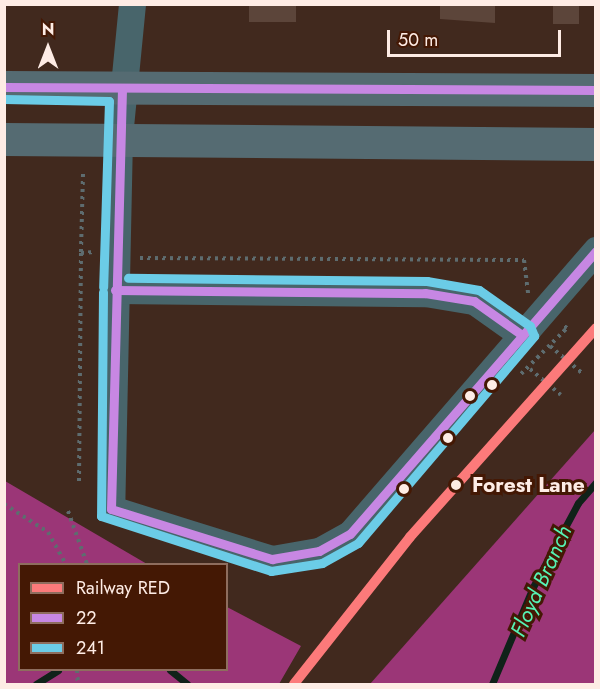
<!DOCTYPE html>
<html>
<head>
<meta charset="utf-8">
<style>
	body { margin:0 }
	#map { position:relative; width:600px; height:689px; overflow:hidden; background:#41291e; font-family:Jost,sans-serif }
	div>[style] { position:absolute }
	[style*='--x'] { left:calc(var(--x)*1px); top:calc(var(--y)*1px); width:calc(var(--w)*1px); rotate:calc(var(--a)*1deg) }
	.forest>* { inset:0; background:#9b3677 }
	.stream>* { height:7px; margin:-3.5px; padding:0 3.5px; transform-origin:3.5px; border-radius:3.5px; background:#102219 }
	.building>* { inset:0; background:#5c453a; transform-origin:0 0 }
	.path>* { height:4px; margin-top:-2px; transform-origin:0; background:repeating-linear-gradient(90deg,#5e6c6f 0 3px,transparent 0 7.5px) }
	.minor>* { height:27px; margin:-13.5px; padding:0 13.5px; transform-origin:13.5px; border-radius:13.5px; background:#48656b }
	.major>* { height:33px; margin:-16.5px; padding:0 16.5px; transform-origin:16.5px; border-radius:16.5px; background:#556b72 }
	.bus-1>* { height:9px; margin:-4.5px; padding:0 4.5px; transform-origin:4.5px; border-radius:4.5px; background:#c787e3 }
	.bus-2>* { height:9px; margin:-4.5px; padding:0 4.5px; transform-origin:4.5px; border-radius:4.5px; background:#6bcce7 }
	.rail-1>* { height:10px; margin:-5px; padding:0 5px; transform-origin:5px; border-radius:5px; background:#fc7a7a }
	.dots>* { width:16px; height:16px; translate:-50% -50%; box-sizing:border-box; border:3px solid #441804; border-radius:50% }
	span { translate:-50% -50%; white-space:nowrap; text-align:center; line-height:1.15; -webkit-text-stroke:6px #441804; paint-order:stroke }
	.stop-label { font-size:21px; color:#feece5; font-weight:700 }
	.left { translate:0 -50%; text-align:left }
	.water-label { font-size:22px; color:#56f3b4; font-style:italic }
	.frame { position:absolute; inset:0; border:6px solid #feece5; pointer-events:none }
	.legend { position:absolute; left:18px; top:563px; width:210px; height:108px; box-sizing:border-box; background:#441804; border:2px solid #8e6d5e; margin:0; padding:8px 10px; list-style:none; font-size:18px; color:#feece5 }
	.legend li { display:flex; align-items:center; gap:12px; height:30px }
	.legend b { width:30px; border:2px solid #8e6d5e }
	.north { position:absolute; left:18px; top:18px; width:60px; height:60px; -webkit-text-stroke:4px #441804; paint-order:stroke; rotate:0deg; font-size:16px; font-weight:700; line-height:24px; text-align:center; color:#feece5 }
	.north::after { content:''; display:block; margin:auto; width:21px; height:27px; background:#feece5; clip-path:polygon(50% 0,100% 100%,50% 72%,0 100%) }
	.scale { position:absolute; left:387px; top:30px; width:174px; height:27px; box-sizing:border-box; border:3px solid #feece5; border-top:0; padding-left:8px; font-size:18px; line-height:21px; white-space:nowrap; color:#feece5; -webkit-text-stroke:4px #441804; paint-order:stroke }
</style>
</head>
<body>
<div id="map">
	<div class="forest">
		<i style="clip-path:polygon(595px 430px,595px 684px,370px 684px)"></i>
		<i style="clip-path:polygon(5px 481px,147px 564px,20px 564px,20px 670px,226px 670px,227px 607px,301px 646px,279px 684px,5px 684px)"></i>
	</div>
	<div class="stream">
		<i style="--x:170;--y:670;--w:22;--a:39"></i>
		<i style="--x:36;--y:684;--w:26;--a:-32"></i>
		<i style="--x:492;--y:684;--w:105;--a:-67.1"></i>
		<i style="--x:533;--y:587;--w:95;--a:-61.8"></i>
		<i style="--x:578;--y:503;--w:28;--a:-49"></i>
	</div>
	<div class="building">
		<i style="left:249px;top:4px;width:47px;height:18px"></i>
		<i style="clip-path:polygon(440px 4px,495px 4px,495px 23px,440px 19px)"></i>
		<i style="left:553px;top:4px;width:26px;height:20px"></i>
	</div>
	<div class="path">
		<i style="--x:83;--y:174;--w:79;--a:91.5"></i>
		<i style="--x:81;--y:253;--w:13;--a:-4"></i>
		<i style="--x:140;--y:258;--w:384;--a:0.3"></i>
		<i style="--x:524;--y:260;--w:34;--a:83"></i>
		<i style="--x:550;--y:346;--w:42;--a:40.2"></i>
		<i style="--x:530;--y:369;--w:40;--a:40"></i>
		<i style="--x:521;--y:374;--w:65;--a:-45"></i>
		<i style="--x:567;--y:328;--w:5;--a:-143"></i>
		<i style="--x:79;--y:481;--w:228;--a:-89.5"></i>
		<i style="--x:4;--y:504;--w:52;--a:32.5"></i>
		<i style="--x:48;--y:532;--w:37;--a:61"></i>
		<i style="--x:68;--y:511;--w:56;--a:70.3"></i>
		<i style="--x:77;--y:670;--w:14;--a:86"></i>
	</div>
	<div class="minor">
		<i style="--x:132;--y:4;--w:134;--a:95.6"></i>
		<i style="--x:119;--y:137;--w:372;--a:91.2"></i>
		<i style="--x:111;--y:509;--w:169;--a:17.3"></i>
		<i style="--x:272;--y:559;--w:48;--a:-9.7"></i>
		<i style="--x:319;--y:551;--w:35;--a:-29"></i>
		<i style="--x:350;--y:534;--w:376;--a:-49.1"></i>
		<i style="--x:115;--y:290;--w:310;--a:0.6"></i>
		<i style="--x:425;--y:293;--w:50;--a:9.3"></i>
		<i style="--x:474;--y:301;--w:59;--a:35.3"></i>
	</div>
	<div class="major">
		<i style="--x:4;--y:87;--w:592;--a:0.29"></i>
		<i style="--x:4;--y:139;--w:592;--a:0.48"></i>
	</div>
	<div class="bus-1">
		<i style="--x:4;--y:87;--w:592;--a:0.29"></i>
		<i style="--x:115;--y:290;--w:310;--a:0.6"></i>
		<i style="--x:425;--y:293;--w:50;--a:9.3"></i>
		<i style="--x:474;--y:301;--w:59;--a:35.3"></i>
		<i style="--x:111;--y:509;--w:169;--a:17.3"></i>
		<i style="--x:272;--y:559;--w:48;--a:-9.7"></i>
		<i style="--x:319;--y:551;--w:35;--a:-29"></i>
		<i style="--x:350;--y:534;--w:375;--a:-49"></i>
		<i style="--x:111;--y:509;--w:420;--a:-88.5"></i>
	</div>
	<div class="bus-2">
		<i style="--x:4;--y:99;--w:105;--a:1.1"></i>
		<i style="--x:109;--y:101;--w:186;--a:91.8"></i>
		<i style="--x:103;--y:292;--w:224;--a:90.5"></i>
		<i style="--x:101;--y:516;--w:179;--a:17.9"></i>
		<i style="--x:271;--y:571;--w:52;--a:-8.9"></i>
		<i style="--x:322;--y:563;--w:41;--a:-29.1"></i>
		<i style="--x:358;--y:543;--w:272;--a:-49.6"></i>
		<i style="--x:534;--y:336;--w:11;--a:-112"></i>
		<i style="--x:530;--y:326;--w:62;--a:-144.8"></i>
		<i style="--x:479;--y:290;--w:53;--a:-170.2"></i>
		<i style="--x:427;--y:281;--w:299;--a:-179.4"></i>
	</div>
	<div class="rail-1">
		<i style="--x:294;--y:684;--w:187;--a:-51.7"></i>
		<i style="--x:410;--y:537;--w:280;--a:-48.3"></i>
	</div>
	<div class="dots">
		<i style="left:492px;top:385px;background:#feece5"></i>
		<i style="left:470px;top:396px;background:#feece5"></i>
		<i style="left:448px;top:438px;background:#feece5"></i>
		<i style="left:456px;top:485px;background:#feece5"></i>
		<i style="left:404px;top:489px;background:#feece5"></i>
	</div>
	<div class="stop-label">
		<span class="left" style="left:472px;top:485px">Forest Lane</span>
	</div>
	<div class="water-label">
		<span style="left:541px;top:581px;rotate:-66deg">Floyd Branch</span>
	</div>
	<div class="frame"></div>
	<ul class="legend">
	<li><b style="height:8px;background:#fc7a7a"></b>Railway RED</li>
	<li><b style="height:8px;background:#c787e3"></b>22</li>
	<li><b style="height:8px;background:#6bcce7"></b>241</li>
	</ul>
	<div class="north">N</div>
	<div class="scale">50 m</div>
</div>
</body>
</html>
